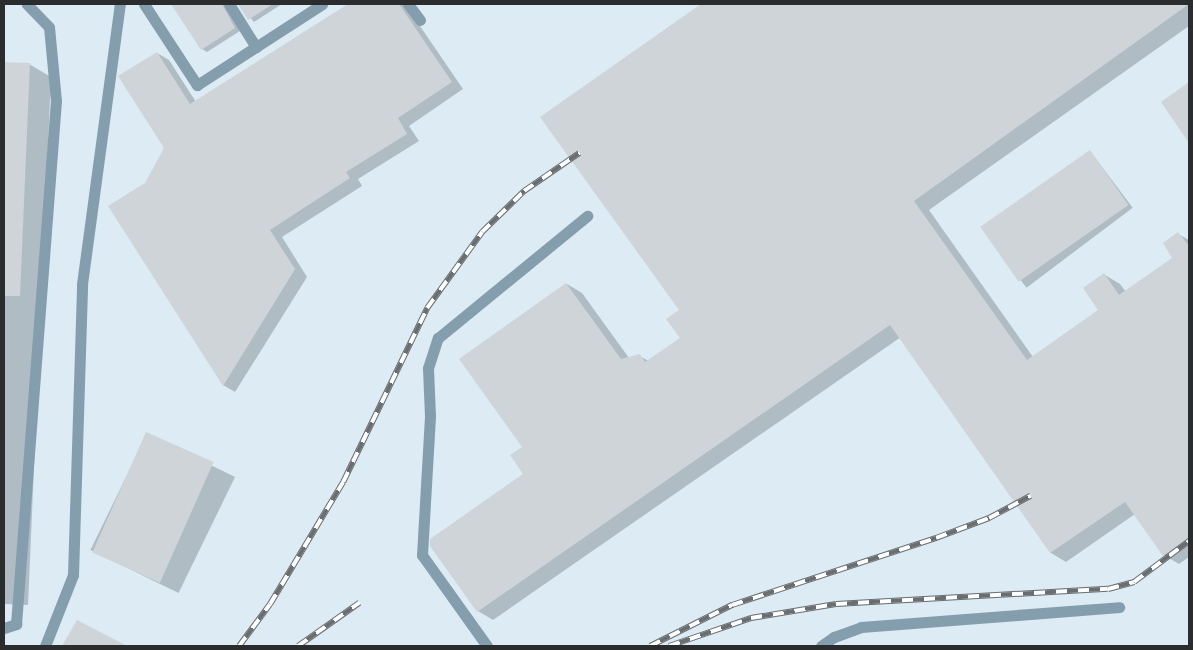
<!DOCTYPE html>
<html>
<head>
<meta charset="utf-8">
<style>
	body { margin:0 }
	#map { position:relative; width:1193px; height:650px; overflow:hidden; background:#eef5f9; font-family:Mulish,sans-serif }
	div>[style] { position:absolute }
	[style*='--x'] { left:calc(var(--x)*1px); top:calc(var(--y)*1px); width:calc(var(--w)*1px); rotate:calc(var(--a)*1deg) }
	.built>* { inset:0; background:#ddebf4; transform-origin:0 0 }
	.shadow>* { inset:0; background:#0003; transform-origin:0 0 }
	.building>* { inset:0; background:#ced4d8; transform-origin:0 0 }
	.lane>* { height:11px; margin:-5.5px; padding:0 5.5px; transform-origin:5.5px; border-radius:5.5px; background:#849ead }
	.rail>* { height:5.5px; margin-top:-2.75px; transform-origin:0; background:repeating-linear-gradient(90deg,#fff 0 11px,#6a6e70 0 22px); box-sizing:border-box; border-block:1px solid #6a6e70 }
	span { translate:-50% -50%; white-space:nowrap; text-align:center; line-height:1.15; -webkit-text-stroke:4.5px #fff; paint-order:stroke }
	.frame { position:absolute; inset:0; border:5px solid #2a2c2d; pointer-events:none }
</style>
</head>
<body>
<div id="map">
	<div class="built">
		<i style="left:4px;top:4px;width:1185px;height:642px"></i>
	</div>
	<div class="shadow">
		<i style="clip-path:polygon(173px 4px,229px 4px,240px 31px,207px 52px,202px 49px)"></i>
		<i style="clip-path:polygon(239px 4px,282px 4px,254px 22px)"></i>
		<i style="clip-path:polygon(349px 4px,405px 4px,463px 89px,409px 126px,419px 141px,358px 179px,362px 186px,282px 237px,307px 277px,235px 392px,223px 385px,146px 184px,165px 147px,157px 53px,169px 60px,196px 102px)"></i>
		<i style="clip-path:polygon(704px 4px,1189px 4px,1189px 26px,929px 210px,1033px 357px,1100px 310px,1105px 275px,1120px 284px,1126px 292px,1174px 258px,1178px 234px,1189px 240px,1189px 557px,1179px 564px,1164px 555px,1135px 514px,1066px 562px,1051px 553px,901px 337px,493px 620px,478px 611px,525px 474px,523px 447px,567px 284px,582px 293px,629px 358px,639px 356px,649px 361px,681px 338px,680px 310px,542px 117px)"></i>
		<i style="clip-path:polygon(4px 63px,29px 64px,51px 77px,28px 605px,4px 604px)"></i>
		<i style="clip-path:polygon(1189px 84px,1189px 141px,1163px 102px)"></i>
		<i style="left:1090px;top:151px;width:71px;height:133px;rotate:53deg"></i>
		<i style="left:147px;top:434px;width:98px;height:129px;rotate:26deg"></i>
		<i style="clip-path:polygon(77px 621px,124px 646px,64px 646px)"></i>
	</div>
	<div class="building">
		<i style="clip-path:polygon(171px 4px,222px 4px,235px 28px,201px 50px)"></i>
		<i style="clip-path:polygon(238px 4px,273px 4px,248px 20px)"></i>
		<i style="clip-path:polygon(348px 4px,399px 4px,452px 82px,398px 118px,407px 134px,346px 172px,350px 178px,270px 230px,295px 269px,223px 386px,108px 206px,145px 183px,164px 148px,118px 76px,157px 52px,190px 104px)"></i>
		<i style="clip-path:polygon(701px 4px,1189px 4px,914px 201px,1027px 360px,1098px 310px,1083px 288px,1104px 273px,1119px 295px,1172px 258px,1163px 243px,1178px 232px,1189px 246px,1189px 538px,1163px 556px,1125px 502px,1050px 553px,890px 325px,477px 612px,430px 546px,430px 539px,523px 474px,510px 455px,522px 447px,459px 359px,566px 283px,621px 359px,640px 354px,645px 362px,680px 338px,666px 319px,679px 310px,540px 117px)"></i>
		<i style="clip-path:polygon(4px 62px,30px 63px,20px 296px,4px 296px)"></i>
		<i style="clip-path:polygon(1189px 82px,1189px 143px,1161px 102px)"></i>
		<i style="left:1090px;top:150px;width:67px;height:134px;rotate:55deg"></i>
		<i style="left:146px;top:432px;width:74px;height:132px;rotate:24deg"></i>
		<i style="clip-path:polygon(77px 620px,127px 646px,62px 646px)"></i>
	</div>
	<div class="lane">
		<i style="--x:144;--y:4;--w:97;--a:56.8"></i>
		<i style="--x:197;--y:85;--w:149;--a:-32.9"></i>
		<i style="--x:229;--y:4;--w:51;--a:57.9"></i>
		<i style="--x:408;--y:4;--w:20;--a:53"></i>
		<i style="--x:4;--y:628;--w:13;--a:-18"></i>
		<i style="--x:16;--y:624;--w:525;--a:-85.63"></i>
		<i style="--x:56;--y:101;--w:74;--a:-95.4"></i>
		<i style="--x:49;--y:27;--w:32;--a:-134"></i>
		<i style="--x:45;--y:646;--w:76;--a:-68.5"></i>
		<i style="--x:73;--y:575;--w:291;--a:-88.2"></i>
		<i style="--x:82;--y:284;--w:283;--a:-82.3"></i>
		<i style="--x:487;--y:646;--w:112;--a:-125.5"></i>
		<i style="--x:422;--y:555;--w:139;--a:-86.7"></i>
		<i style="--x:430;--y:416;--w:48;--a:-92.4"></i>
		<i style="--x:428;--y:368;--w:32;--a:-72"></i>
		<i style="--x:438;--y:338;--w:193;--a:-39.3"></i>
		<i style="--x:821;--y:646;--w:16;--a:-35"></i>
		<i style="--x:834;--y:637;--w:29;--a:-20"></i>
		<i style="--x:861;--y:627;--w:259;--a:-4.4"></i>
	</div>
	<div class="rail">
		<i style="--x:239;--y:646;--w:52;--a:-53.6"></i>
		<i style="--x:270;--y:604;--w:142;--a:-59.1"></i>
		<i style="--x:343;--y:482;--w:193;--a:-64.2"></i>
		<i style="--x:427;--y:308;--w:94;--a:-54.1"></i>
		<i style="--x:482;--y:232;--w:59;--a:-44.3"></i>
		<i style="--x:524;--y:191;--w:67;--a:-34.6"></i>
		<i style="--x:298;--y:646;--w:75;--a:-35.2"></i>
		<i style="--x:650;--y:646;--w:92;--a:-26.6"></i>
		<i style="--x:732;--y:605;--w:215;--a:-18.2"></i>
		<i style="--x:936;--y:538;--w:57;--a:-20.7"></i>
		<i style="--x:989;--y:518;--w:47;--a:-28.2"></i>
		<i style="--x:669;--y:646;--w:87;--a:-18.9"></i>
		<i style="--x:751;--y:618;--w:86;--a:-9.4"></i>
		<i style="--x:836;--y:604;--w:272;--a:-3.2"></i>
		<i style="--x:1108;--y:589;--w:27;--a:-15"></i>
		<i style="--x:1134;--y:582;--w:69;--a:-36.7"></i>
	</div>
	<div class="frame"></div>
</div>
</body>
</html>
